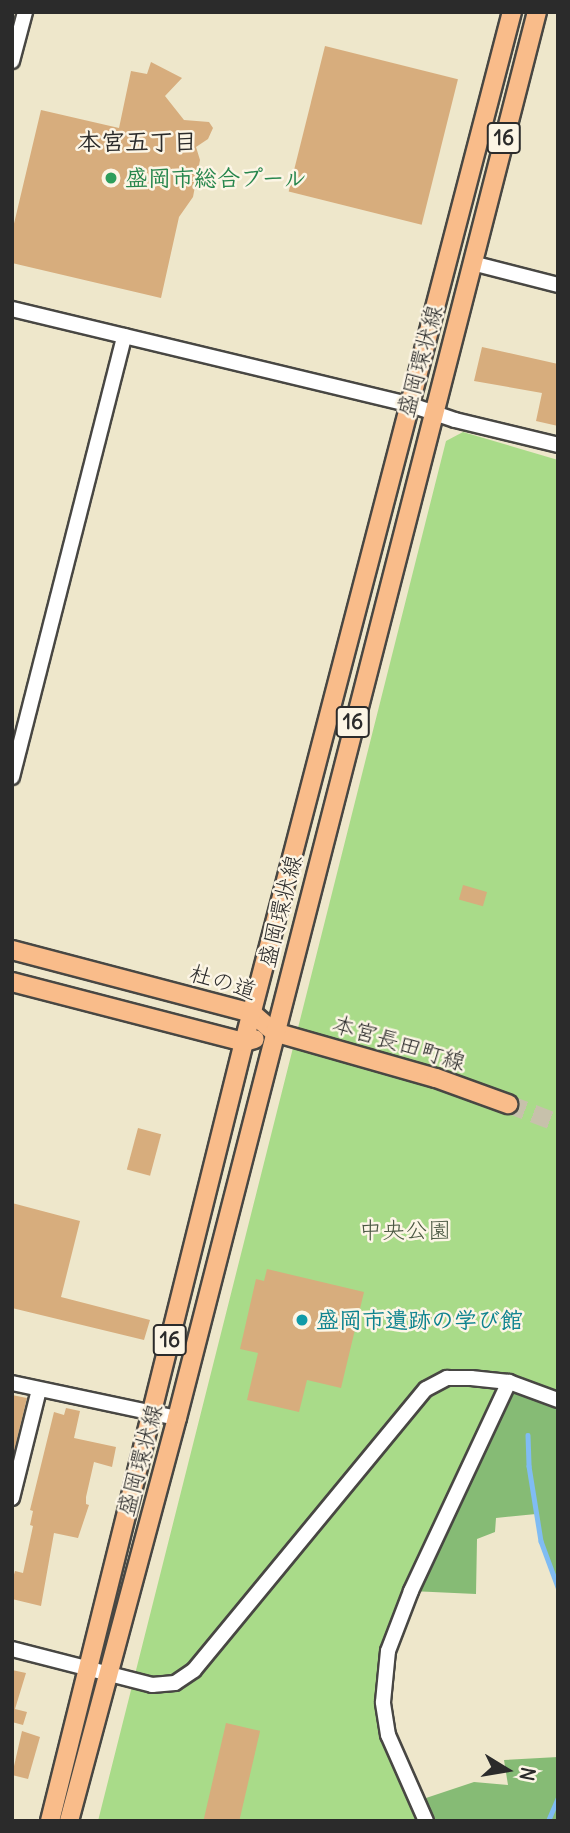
<!DOCTYPE html>
<html>
<head>
<meta charset="utf-8">
<style>
	body { margin:0 }
	#map { position:relative; width:570px; height:1833px; overflow:hidden; background:#eee7cb; font-family:Delius,"Klee One",sans-serif }
	div>[style] { position:absolute }
	[style*='--x'] { left:calc(var(--x)*1px); top:calc(var(--y)*1px); width:calc(var(--w)*1px); rotate:calc(var(--a)*1deg) }
	.green>* { inset:0; background:#a9db89 }
	.forest>* { inset:0; background:#86bb75 }
	.stream>* { height:4.5px; margin:-2.25px; padding:0 2.25px; transform-origin:2.25px; border-radius:2.25px; background:#80bcf3 }
	.building>* { inset:0; background:#d7ad7d; transform-origin:0 0 }
	.major-tunnel>* { height:18px; margin-top:-9px; transform-origin:0; background:repeating-linear-gradient(90deg,#c7c1ab 0 18px,transparent 0 27px) }
	.roads { filter:drop-shadow(2px 0 #484743) drop-shadow(-2px 0 #484743) drop-shadow(0 2px #484743) drop-shadow(0 -2px #484743) }
	.minor>* { height:14px; margin:-7px; padding:0 7px; transform-origin:7px; border-radius:7px; background:#fff }
	.major>* { height:18px; margin:-9px; padding:0 9px; transform-origin:9px; border-radius:9px; background:#f9bc8a }
	.dots>* { width:19px; height:19px; translate:-50% -50%; box-sizing:border-box; border:4px solid #fcf5e5; border-radius:50% }
	span { translate:-50% -50%; white-space:nowrap; text-align:center; line-height:1.15; -webkit-text-stroke:5px #fcf5e5; paint-order:stroke }
	.shield-label span { padding:2px 5px; background:#fcf5e5; border:2px solid; border-radius:5px; -webkit-text-stroke-width:0 }
	.shield-label { font-size:21px; color:#2b2b2b; font-weight:700 }
	.leisure-label { font-size:23px; color:#27864d; font-weight:700 }
	.left { translate:0 -50%; text-align:left }
	.street-label { font-size:23px; color:#2b2b2b }
	.park-label { font-size:23px; color:#4a5742 }
	.culture-label { font-size:23px; color:#0d838f; font-weight:700 }
	.neighbourhood-label { font-size:24px; color:#2b2b2b; font-weight:700 }
	.frame { position:absolute; inset:0; border:14px solid #2b2b2b; pointer-events:none }
	.north { position:absolute; left:472px; top:1735px; width:70px; height:70px; -webkit-text-stroke:5px #fcf5e5; paint-order:stroke; rotate:101deg; font-size:19px; font-weight:700; line-height:28px; text-align:center; color:#2b2b2b }
	.north::after { content:''; display:block; margin:auto; width:24px; height:32px; background:#2b2b2b; clip-path:polygon(50% 0,100% 100%,50% 72%,0 100%) }
</style>
</head>
<body>
<div id="map">
	<div class="green">
		<i style="clip-path:polygon(463px 432px,558px 460px,558px 1400px,504px 1385px,388px 1651px,383px 1702px,426px 1821px,98px 1821px,446px 441px)"></i>
	</div>
	<div class="forest">
		<i style="clip-path:polygon(504px 1385px,558px 1397px,558px 1587px,541px 1541px,536px 1514px,496px 1518px,495px 1532px,477px 1539px,476px 1594px,411px 1591px)"></i>
		<i style="clip-path:polygon(558px 1757px,558px 1821px,426px 1821px,417px 1801px,474px 1782px,508px 1785px,504px 1760px)"></i>
	</div>
	<div class="stream">
		<i style="--x:528;--y:1435;--w:31;--a:88"></i>
		<i style="--x:529;--y:1466;--w:76;--a:80.9"></i>
		<i style="--x:541;--y:1541;--w:49;--a:69.7"></i>
		<i style="--x:548;--y:1821;--w:25;--a:-67"></i>
	</div>
	<div class="building">
		<i style="left:325px;top:46px;width:137px;height:150px;rotate:14deg"></i>
		<i style="clip-path:polygon(151px 62px,182px 78px,165px 96px,184px 120px,209px 122px,213px 128px,208px 139px,196px 147px,200px 160px,193px 197px,179px 217px,161px 298px,12px 263px,12px 232px,41px 110px,119px 128px,131px 71px,147px 74px)"></i>
		<i style="clip-path:polygon(482px 347px,558px 364px,558px 426px,536px 421px,542px 393px,474px 381px)"></i>
		<i style="left:463px;top:885px;width:25px;height:15px;rotate:16deg"></i>
		<i style="left:138px;top:1128px;width:24px;height:43px;rotate:15deg"></i>
		<i style="clip-path:polygon(12px 1203px,80px 1221px,61px 1297px,150px 1320px,144px 1340px,12px 1308px)"></i>
		<i style="clip-path:polygon(267px 1269px,364px 1292px,341px 1388px,307px 1380px,299px 1412px,247px 1400px,258px 1353px,240px 1349px,256px 1279px,264px 1281px)"></i>
		<i style="clip-path:polygon(12px 1395px,27px 1398px,13px 1456px,12px 1456px)"></i>
		<i style="clip-path:polygon(66px 1408px,80px 1411px,74px 1438px,116px 1447px,112px 1467px,94px 1462px,86px 1497px,86px 1504px,89px 1505px,78px 1538px,54px 1533px,41px 1606px,12px 1599px,12px 1582px,15px 1571px,23px 1573px,33px 1526px,30px 1525px,33px 1511px,30px 1510px,54px 1412px,64px 1415px)"></i>
		<i style="clip-path:polygon(12px 1670px,26px 1673px,15px 1709px,27px 1712px,23px 1725px,12px 1722px)"></i>
		<i style="left:226px;top:1723px;width:35px;height:101px;rotate:13deg"></i>
		<i style="clip-path:polygon(22px 1731px,40px 1737px,28px 1779px,12px 1775px)"></i>
	</div>
	<div class="major-tunnel">
		<i style="--x:508;--y:1104;--w:53;--a:20.8"></i>
	</div>
	<div class="roads">
		<div class="minor">
			<i style="--x:12;--y:61;--w:51;--a:-75.1"></i>
			<i style="--x:472;--y:263;--w:89;--a:14.3"></i>
			<i style="--x:12;--y:309;--w:410;--a:13.5"></i>
			<i style="--x:411;--y:405;--w:46;--a:18.8"></i>
			<i style="--x:455;--y:420;--w:106;--a:13.6"></i>
			<i style="--x:12;--y:777;--w:455;--a:-75.7"></i>
			<i style="--x:12;--y:1383;--w:169;--a:12"></i>
			<i style="--x:12;--y:1498;--w:111;--a:-76"></i>
			<i style="--x:12;--y:1649;--w:145;--a:14.4"></i>
			<i style="--x:152;--y:1685;--w:23;--a:-5"></i>
			<i style="--x:175;--y:1683;--w:23;--a:-34"></i>
			<i style="--x:194;--y:1670;--w:364;--a:-50.5"></i>
			<i style="--x:426;--y:1389;--w:24;--a:-28"></i>
			<i style="--x:447;--y:1378;--w:24;--a:0"></i>
			<i style="--x:471;--y:1378;--w:38;--a:6"></i>
			<i style="--x:509;--y:1382;--w:52;--a:20.2"></i>
			<i style="--x:426;--y:1821;--w:94;--a:-113.8"></i>
			<i style="--x:388;--y:1735;--w:33;--a:-99"></i>
			<i style="--x:383;--y:1702;--w:51;--a:-84.4"></i>
			<i style="--x:388;--y:1651;--w:64;--a:-69"></i>
			<i style="--x:411;--y:1591;--w:231;--a:-64.9"></i>
		</div>
		<div class="major">
			<i style="--x:12;--y:950;--w:248;--a:14.7"></i>
			<i style="--x:252;--y:1013;--w:29;--a:41"></i>
			<i style="--x:274;--y:1032;--w:168;--a:15.9"></i>
			<i style="--x:436;--y:1078;--w:77;--a:19.9"></i>
			<i style="--x:12;--y:982;--w:240;--a:14.5"></i>
			<i style="--x:244;--y:1042;--w:11;--a:-15"></i>
			<i style="--x:50;--y:1821;--w:803;--a:-76.02"></i>
			<i style="--x:244;--y:1042;--w:1064;--a:-75.42"></i>
			<i style="--x:69;--y:1821;--w:417;--a:-75"></i>
			<i style="--x:177;--y:1418;--w:1451;--a:-75.64"></i>
		</div>
	</div>
	<div class="dots">
		<i style="left:111px;top:178px;background:#2e9e5b"></i>
		<i style="left:302px;top:1320px;background:#0f9aa8"></i>
	</div>
	<div class="shield-label">
		<span style="left:504px;top:138px">16</span>
		<span style="left:353px;top:722px">16</span>
		<span style="left:170px;top:1340px">16</span>
	</div>
	<div class="leisure-label">
		<span class="left" style="left:125px;top:178px">盛岡市総合プール</span>
	</div>
	<div class="street-label">
		<span style="left:420px;top:361px;rotate:-75deg">盛岡環状線</span>
		<span style="left:280px;top:911px;rotate:-76deg">盛岡環状線</span>
		<span style="left:223px;top:982px;rotate:17deg">杜の道</span>
		<span style="left:399px;top:1043px;rotate:17deg">本宮長田町線</span>
		<span style="left:140px;top:1460px;rotate:-75deg">盛岡環状線</span>
	</div>
	<div class="park-label">
		<span style="left:405px;top:1230px">中央公園</span>
	</div>
	<div class="culture-label">
		<span class="left" style="left:316px;top:1320px">盛岡市遺跡の学び館</span>
	</div>
	<div class="neighbourhood-label">
		<span style="left:137px;top:142px">本宮五丁目</span>
	</div>
	<div class="frame"></div>
	<div class="north">N</div>
</div>
</body>
</html>
